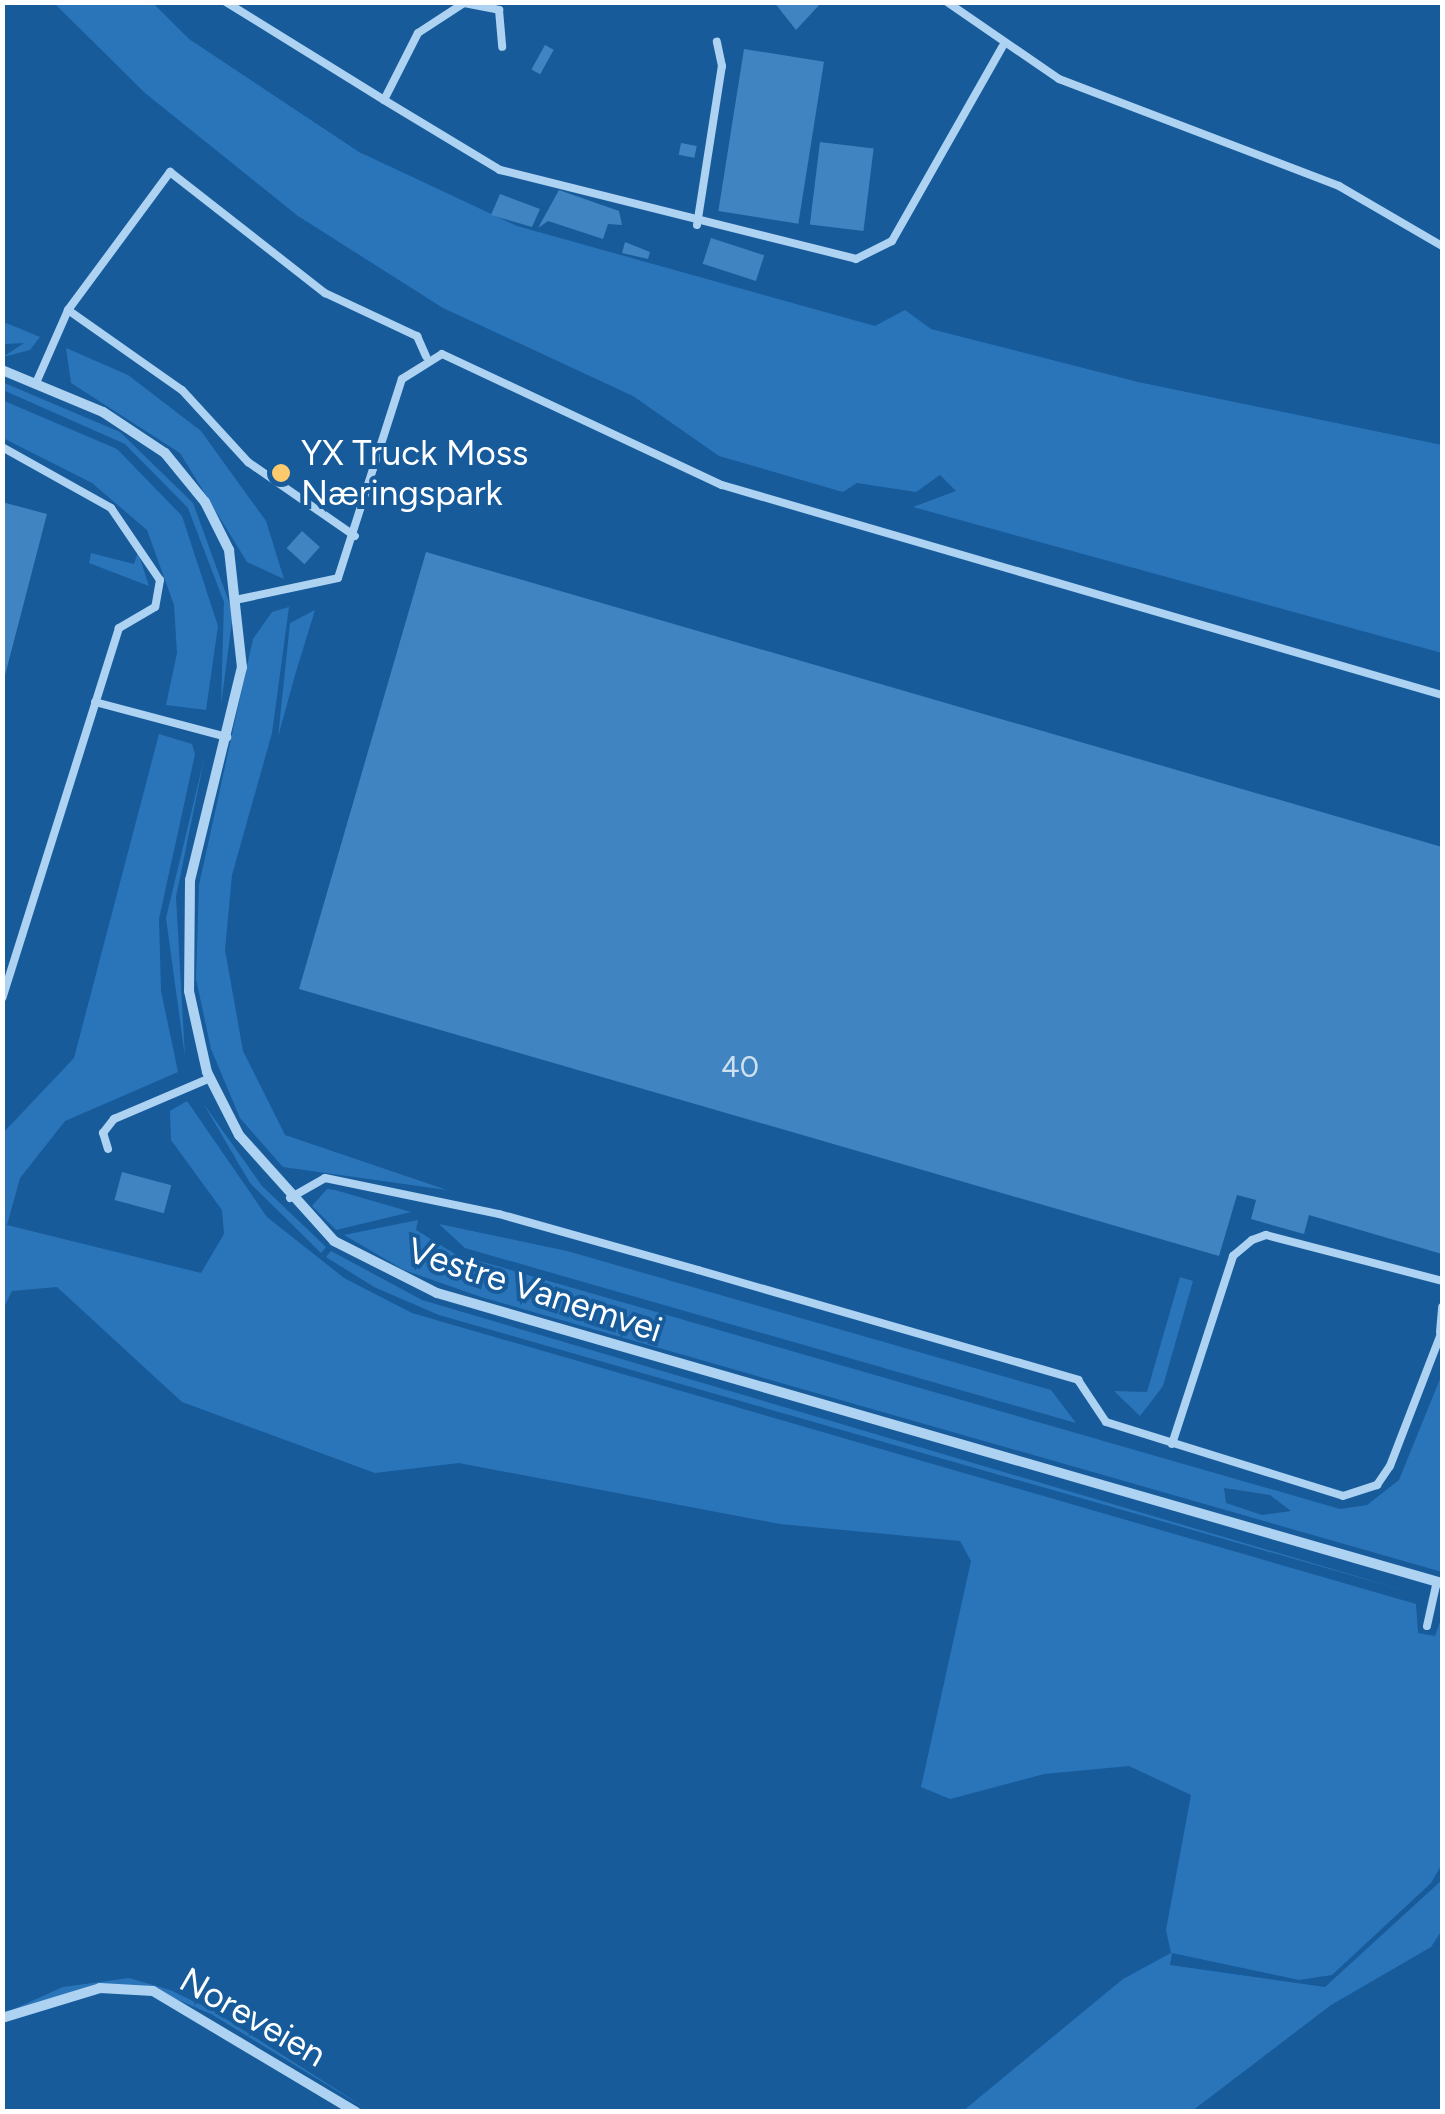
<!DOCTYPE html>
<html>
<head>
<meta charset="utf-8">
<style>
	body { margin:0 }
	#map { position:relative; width:1445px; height:2114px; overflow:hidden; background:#175b9b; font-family:Figtree,sans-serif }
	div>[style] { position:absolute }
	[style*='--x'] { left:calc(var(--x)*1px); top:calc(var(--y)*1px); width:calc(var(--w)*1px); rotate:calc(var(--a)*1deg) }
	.green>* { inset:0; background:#2a75b9 }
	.building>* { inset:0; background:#4084c2; transform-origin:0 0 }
	.service>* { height:8px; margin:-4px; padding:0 4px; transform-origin:4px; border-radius:4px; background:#add2f2 }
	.minor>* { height:10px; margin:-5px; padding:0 5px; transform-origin:5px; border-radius:5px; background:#add2f2 }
	.dots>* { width:28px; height:28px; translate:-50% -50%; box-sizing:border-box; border:5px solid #175b9b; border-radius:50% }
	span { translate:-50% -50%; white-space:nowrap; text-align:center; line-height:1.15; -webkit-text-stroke:8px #175b9b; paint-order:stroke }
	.number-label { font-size:30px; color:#cfe0f0 }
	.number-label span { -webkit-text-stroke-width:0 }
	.poi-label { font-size:35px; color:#fff }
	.left { translate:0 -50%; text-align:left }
	.street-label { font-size:35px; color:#fff }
	.frame { position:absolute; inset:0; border:5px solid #fff; pointer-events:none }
</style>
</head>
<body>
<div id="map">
	<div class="green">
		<i style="clip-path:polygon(54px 3px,153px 3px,189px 39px,359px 152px,517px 226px,875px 326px,905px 310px,931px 329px,1138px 382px,1442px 445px,1442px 653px,913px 507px,956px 491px,940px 475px,916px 492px,857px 483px,843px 492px,719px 456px,633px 396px,443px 308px,298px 216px,145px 93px)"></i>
		<i style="clip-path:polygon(3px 322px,16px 327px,40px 337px,30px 350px,3px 357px,24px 343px,3px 344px)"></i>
		<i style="clip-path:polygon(66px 348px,128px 375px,201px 431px,266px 521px,284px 579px,247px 562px,180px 453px,71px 383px)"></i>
		<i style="clip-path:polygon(2px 382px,120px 432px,193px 503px,233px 613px,221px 705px,224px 602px,188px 508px,125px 444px,3px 390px)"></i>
		<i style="clip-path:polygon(2px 400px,117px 449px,182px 516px,218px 626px,206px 710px,166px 705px,177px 653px,174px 605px,147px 530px,92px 483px,3px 438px)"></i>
		<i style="clip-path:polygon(138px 552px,149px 586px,89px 563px,91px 553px,134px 564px)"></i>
		<i style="clip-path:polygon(289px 607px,272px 733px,232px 875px,225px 950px,243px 1051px,285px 1135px,447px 1190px,283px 1167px,240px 1118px,211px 1049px,196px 979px,199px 885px,253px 639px,272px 612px)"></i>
		<i style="clip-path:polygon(315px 610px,295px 675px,278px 737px,290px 623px)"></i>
		<i style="clip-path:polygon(159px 734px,192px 744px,195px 754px,159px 919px,161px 991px,178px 1072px,65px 1121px,20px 1178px,7px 1225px,201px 1273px,224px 1234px,222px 1210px,171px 1140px,170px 1111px,187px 1101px,267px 1217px,344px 1278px,412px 1313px,1416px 1604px,1418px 1633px,1435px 1636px,1442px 1616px,1442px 1864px,1431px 1883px,1332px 1975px,1299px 1980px,1172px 1953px,1170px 1965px,1325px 1987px,1442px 1880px,1442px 1930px,1431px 1947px,1331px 2005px,1192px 2111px,963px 2111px,1123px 1979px,1171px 1953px,1166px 1930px,1191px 1795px,1129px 1766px,1044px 1774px,950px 1799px,921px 1787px,971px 1561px,960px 1541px,780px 1524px,459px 1463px,375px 1473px,182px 1402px,57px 1287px,12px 1291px,3px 1309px,3px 1133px,74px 1058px)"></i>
		<i style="clip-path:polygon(205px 755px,176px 897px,185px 1057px,166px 918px)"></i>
		<i style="clip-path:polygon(203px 1103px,262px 1186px,326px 1247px,321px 1253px,250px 1183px)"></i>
		<i style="clip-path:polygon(327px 1189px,335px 1190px,411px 1212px,336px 1230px,312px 1206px)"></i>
		<i style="clip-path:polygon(evenodd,418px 1220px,416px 1230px,455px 1254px,1340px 1509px,1367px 1505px,1399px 1480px,1442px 1374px,1442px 1572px,481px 1297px,404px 1270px,344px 1235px,418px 1220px,1224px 1488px,1270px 1495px,1291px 1511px,1262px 1515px,1226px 1503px,1224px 1488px)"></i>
		<i style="clip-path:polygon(439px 1224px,567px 1251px,1051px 1390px,1076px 1423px,465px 1248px)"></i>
		<i style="clip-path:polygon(331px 1251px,422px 1300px,1410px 1592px,439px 1315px,374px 1287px,326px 1257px)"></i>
		<i style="clip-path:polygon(1180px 1277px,1193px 1281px,1163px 1386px,1140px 1416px,1114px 1391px,1147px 1392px)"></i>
		<i style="clip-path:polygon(129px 1978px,170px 1990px,212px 2010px,370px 2111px,211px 2014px,145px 1986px,96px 1984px,3px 2014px,63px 1987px)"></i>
	</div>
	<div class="building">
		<i style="clip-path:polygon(774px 2px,822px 2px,796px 30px)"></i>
		<i style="left:545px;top:45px;width:10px;height:28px;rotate:29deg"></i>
		<i style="left:744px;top:49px;width:81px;height:164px;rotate:9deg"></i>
		<i style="left:820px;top:142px;width:54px;height:83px;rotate:7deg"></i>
		<i style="left:681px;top:143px;width:16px;height:12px;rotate:11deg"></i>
		<i style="clip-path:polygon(559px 190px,619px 211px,622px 225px,608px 224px,603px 239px,548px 221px,538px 228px)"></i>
		<i style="clip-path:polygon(500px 194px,540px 209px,532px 227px,491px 215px)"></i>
		<i style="left:711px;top:238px;width:56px;height:27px;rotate:18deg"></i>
		<i style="clip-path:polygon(625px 242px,650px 252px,648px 259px,622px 253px)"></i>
		<i style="clip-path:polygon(2px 502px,47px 514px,4px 679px,2px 679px)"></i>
		<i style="left:302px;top:531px;width:24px;height:23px;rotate:42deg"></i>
		<i style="clip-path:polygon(426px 552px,1442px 847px,1442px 1254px,1309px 1215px,1304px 1234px,1251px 1219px,1256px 1200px,1237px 1195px,1219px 1256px,299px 989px)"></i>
		<i style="left:122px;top:1172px;width:51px;height:29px;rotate:15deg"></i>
	</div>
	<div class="service">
		<i style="--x:226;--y:2;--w:186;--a:31.8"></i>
		<i style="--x:384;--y:100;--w:75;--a:-63.1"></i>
		<i style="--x:418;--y:33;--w:55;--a:-33.1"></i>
		<i style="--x:464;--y:3;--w:36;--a:11"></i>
		<i style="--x:499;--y:10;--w:37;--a:85"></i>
		<i style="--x:947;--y:2;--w:136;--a:34.5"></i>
		<i style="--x:1059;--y:79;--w:300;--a:20.9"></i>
		<i style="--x:1339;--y:186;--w:119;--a:30.2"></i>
		<i style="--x:384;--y:100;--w:135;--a:31.1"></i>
		<i style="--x:500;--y:170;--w:367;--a:14"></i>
		<i style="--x:856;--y:259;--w:40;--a:-26.6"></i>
		<i style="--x:892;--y:241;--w:224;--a:-60.4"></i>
		<i style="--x:697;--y:225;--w:161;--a:-81.1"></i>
		<i style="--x:722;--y:66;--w:25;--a:-102"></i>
		<i style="--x:68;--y:310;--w:139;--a:35.1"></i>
		<i style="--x:182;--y:390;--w:98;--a:47.5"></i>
		<i style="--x:248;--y:462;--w:130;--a:34.7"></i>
		<i style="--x:36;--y:383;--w:80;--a:-66.3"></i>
		<i style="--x:68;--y:310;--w:172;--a:-53.5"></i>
		<i style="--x:170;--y:172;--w:197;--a:38"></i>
		<i style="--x:325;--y:293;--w:102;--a:25.1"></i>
		<i style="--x:417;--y:336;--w:22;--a:66"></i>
		<i style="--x:2;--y:447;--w:125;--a:29.2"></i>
		<i style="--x:111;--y:508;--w:87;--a:55.8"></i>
		<i style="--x:160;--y:580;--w:27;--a:100"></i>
		<i style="--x:155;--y:607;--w:42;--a:149.7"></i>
		<i style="--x:119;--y:628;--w:388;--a:107.5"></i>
		<i style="--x:240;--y:599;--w:100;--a:-12.1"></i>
		<i style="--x:338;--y:578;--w:209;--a:-72.2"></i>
		<i style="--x:402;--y:379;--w:47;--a:-32"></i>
		<i style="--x:442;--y:354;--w:309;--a:25.1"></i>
		<i style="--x:722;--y:485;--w:750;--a:16.26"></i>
		<i style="--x:95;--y:702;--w:137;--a:14.9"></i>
		<i style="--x:108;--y:1149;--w:17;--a:-107"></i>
		<i style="--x:103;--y:1133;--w:18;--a:-52"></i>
		<i style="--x:114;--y:1119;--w:104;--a:-23.1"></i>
		<i style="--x:290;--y:1198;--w:40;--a:-29.7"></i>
		<i style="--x:325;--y:1178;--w:178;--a:11.7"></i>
		<i style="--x:499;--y:1214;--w:207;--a:15.7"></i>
		<i style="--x:698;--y:1270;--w:396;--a:16.1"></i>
		<i style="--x:1078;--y:1380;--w:50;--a:56.3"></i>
		<i style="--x:1106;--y:1422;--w:248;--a:17.3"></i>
		<i style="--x:1343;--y:1496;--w:36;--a:-18"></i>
		<i style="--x:1377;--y:1485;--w:23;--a:-56"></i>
		<i style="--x:1390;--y:1466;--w:145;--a:-68.9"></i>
		<i style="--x:1440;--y:1332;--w:25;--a:-85"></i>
		<i style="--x:1172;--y:1444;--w:198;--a:-72"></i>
		<i style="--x:1233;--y:1256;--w:25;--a:-40"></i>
		<i style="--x:1252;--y:1240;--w:15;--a:-20"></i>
		<i style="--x:1266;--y:1235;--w:182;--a:14.6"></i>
		<i style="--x:1427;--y:1626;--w:46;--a:-77.5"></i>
	</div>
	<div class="minor">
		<i style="--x:2;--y:370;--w:109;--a:22.6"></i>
		<i style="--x:103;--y:412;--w:74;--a:33.5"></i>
		<i style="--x:165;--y:453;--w:63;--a:50.8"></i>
		<i style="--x:205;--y:502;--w:54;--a:63.4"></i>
		<i style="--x:229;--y:550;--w:118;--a:83.7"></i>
		<i style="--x:242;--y:667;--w:219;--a:103.7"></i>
		<i style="--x:190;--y:880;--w:111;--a:90.5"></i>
		<i style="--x:189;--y:991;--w:83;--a:77.5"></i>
		<i style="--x:207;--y:1072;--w:71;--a:63.1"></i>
		<i style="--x:239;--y:1135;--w:142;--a:48.1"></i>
		<i style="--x:334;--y:1241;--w:115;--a:26.8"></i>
		<i style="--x:437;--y:1293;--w:1046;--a:16.1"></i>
		<i style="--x:2;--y:2018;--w:102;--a:-17"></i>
		<i style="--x:100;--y:1988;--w:53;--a:3.2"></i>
		<i style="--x:153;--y:1991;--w:236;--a:30.8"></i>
	</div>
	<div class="dots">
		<i style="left:281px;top:473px;background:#ffca6e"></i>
	</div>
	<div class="number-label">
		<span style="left:740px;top:1067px">40</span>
	</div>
	<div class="poi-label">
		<span class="left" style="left:301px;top:473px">YX Truck Moss<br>Næringspark</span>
	</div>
	<div class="street-label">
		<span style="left:535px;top:1290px;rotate:18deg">Vestre Vanemvei</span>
		<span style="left:253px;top:2017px;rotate:30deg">Noreveien</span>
	</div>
	<div class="frame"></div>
</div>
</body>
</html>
